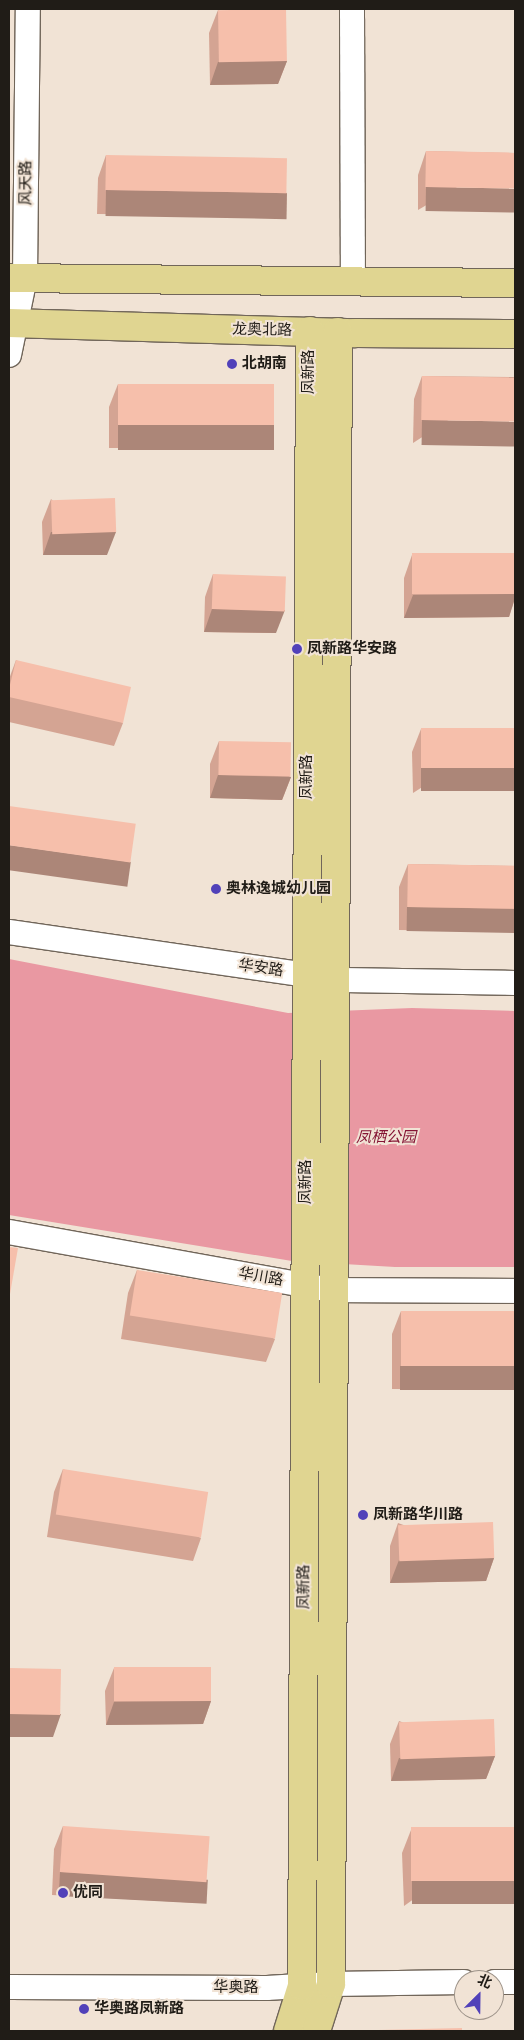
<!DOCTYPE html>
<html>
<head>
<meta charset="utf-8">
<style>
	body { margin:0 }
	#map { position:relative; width:524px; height:2040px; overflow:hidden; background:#f1e3d5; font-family:Bitter,"Noto Sans SC",serif }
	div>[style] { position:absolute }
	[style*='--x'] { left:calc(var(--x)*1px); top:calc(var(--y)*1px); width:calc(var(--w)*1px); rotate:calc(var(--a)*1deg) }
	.green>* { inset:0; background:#e998a2 }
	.roads { filter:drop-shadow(1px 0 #71665a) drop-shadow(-1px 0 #71665a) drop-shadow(0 1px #71665a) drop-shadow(0 -1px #71665a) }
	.minor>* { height:24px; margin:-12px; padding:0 12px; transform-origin:12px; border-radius:12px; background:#fff }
	.major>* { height:28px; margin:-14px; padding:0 14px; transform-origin:14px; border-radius:14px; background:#e0d591 }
	.wall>* { inset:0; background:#d4a493 }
	.shaded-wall>* { inset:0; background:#ac8678; transform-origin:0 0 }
	.building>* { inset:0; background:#f6bfab; transform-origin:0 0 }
	.dots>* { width:14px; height:14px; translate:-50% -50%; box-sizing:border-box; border:2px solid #f1e3d5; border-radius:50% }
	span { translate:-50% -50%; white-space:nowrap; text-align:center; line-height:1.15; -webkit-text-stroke:4px #f1e3d5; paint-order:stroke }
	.street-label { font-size:15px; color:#201c17 }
	.poi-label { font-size:15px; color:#201c17; font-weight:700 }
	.left { translate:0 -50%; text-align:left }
	.park-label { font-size:15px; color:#851434; font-style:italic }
	.frame { position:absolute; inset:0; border:10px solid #201c17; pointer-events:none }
	.north { position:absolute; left:454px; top:1970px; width:50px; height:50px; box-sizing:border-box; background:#f1e3d5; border:1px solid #9d9389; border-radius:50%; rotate:23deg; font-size:14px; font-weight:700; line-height:20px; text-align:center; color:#201c17 }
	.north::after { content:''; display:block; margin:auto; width:18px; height:22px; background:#5141b9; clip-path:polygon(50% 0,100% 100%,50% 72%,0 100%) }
</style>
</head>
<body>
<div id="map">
	<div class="green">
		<i style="clip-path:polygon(9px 959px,288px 1013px,412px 1008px,515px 1011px,515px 1267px,395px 1267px,292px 1261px,9px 1215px)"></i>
	</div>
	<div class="roads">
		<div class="minor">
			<i style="--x:352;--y:9;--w:273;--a:89.8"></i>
			<i style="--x:9;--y:355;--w:79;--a:-78.3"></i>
			<i style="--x:25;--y:278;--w:269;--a:-89.4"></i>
			<i style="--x:9;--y:932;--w:337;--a:8.2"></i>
			<i style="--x:343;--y:980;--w:172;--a:1"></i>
			<i style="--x:9;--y:1232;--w:328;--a:10.2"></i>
			<i style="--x:332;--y:1290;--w:183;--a:0.3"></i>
			<i style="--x:494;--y:1982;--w:21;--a:0"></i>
			<i style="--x:9;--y:1987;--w:258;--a:0.2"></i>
			<i style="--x:267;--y:1988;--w:64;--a:-3.6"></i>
			<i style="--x:331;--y:1984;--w:133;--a:-0.9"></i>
		</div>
		<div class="major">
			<i style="--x:9;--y:278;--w:506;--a:0.57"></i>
			<i style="--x:9;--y:323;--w:346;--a:1.7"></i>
			<i style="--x:355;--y:333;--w:160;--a:0.4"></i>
			<i style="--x:288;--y:2031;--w:47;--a:-72.7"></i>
			<i style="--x:302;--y:1986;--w:1655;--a:-89.72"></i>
			<i style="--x:316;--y:2031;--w:49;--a:-72.3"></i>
			<i style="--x:331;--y:1984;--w:1652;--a:-89.76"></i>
		</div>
	</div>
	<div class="wall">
		<i style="clip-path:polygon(218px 10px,287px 61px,278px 84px,210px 85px,209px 33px)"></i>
		<i style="clip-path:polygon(426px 151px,515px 153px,418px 210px,418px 175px)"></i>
		<i style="clip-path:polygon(106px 155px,287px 193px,278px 216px,97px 214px,98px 178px)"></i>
		<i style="clip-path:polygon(422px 376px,515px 377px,413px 443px,414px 399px)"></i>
		<i style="clip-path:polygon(118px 384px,265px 448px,109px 448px,109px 407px)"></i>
		<i style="clip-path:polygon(51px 499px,107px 555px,43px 555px,42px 522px)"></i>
		<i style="clip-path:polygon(515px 553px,515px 598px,509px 617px,404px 618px,404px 578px,412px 555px)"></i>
		<i style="clip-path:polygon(213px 574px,276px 633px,204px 632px,205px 597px)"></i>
		<i style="clip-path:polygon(16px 660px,123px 723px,114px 746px,9px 722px,9px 679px)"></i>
		<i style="clip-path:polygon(515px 728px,413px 793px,412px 752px,421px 729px)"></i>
		<i style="clip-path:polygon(219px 741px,291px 777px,282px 800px,210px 798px,210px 764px)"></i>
		<i style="clip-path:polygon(408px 864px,515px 866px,515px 932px,399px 930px,399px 887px)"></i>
		<i style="clip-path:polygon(137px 1270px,275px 1339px,266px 1362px,121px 1339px,128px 1293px)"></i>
		<i style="clip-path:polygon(401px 1311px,515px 1311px,515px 1390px,392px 1389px,392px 1334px)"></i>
		<i style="clip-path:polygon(63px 1469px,201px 1538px,193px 1561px,47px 1537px,54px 1492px)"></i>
		<i style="clip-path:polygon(398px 1523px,494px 1558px,486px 1581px,390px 1583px,390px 1546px)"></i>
		<i style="clip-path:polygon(114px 1668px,211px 1701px,203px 1724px,106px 1725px,105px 1691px)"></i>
		<i style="clip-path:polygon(399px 1721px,495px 1756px,486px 1779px,391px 1781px,390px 1744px)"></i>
		<i style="clip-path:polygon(63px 1826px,199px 1903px,52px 1895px,54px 1849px)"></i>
		<i style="clip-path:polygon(515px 1827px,404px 1906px,402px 1853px,411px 1830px)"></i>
	</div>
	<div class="shaded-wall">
		<i style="clip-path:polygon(287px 61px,278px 84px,210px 85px,218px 62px)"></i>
		<i style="left:426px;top:187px;width:89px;height:24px;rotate:1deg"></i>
		<i style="left:106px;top:190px;width:181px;height:26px;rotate:1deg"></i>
		<i style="left:422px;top:420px;width:93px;height:25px;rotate:1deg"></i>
		<i style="left:118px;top:425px;width:156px;height:25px"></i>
		<i style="clip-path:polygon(51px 532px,116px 532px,107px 555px,43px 555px)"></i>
		<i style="clip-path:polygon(515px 594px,515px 598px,509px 617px,404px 618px,413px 595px)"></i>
		<i style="clip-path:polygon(212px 609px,285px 610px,276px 633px,204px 632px)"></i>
		<i style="left:515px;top:768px;width:23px;height:94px;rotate:90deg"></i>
		<i style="clip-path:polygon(218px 775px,291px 777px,282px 800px,210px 798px)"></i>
		<i style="left:9px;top:845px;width:123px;height:25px;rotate:8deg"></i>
		<i style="left:407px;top:907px;width:108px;height:24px;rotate:1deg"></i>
		<i style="left:400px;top:1366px;width:115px;height:24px"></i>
		<i style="clip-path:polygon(494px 1558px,486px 1581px,390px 1583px,399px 1560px)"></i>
		<i style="clip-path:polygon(211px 1701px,203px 1724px,106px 1725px,114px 1702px)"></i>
		<i style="clip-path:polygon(9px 1714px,61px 1714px,53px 1737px,9px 1737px)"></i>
		<i style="clip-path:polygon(495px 1756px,486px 1779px,391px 1781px,399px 1758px)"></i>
		<i style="left:60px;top:1872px;width:148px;height:24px;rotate:3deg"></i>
		<i style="left:515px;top:1881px;width:23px;height:103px;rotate:90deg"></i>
	</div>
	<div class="building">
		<i style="left:286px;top:9px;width:52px;height:68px;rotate:89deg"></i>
		<i style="left:426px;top:151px;width:89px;height:36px;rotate:1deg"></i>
		<i style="left:106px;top:155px;width:181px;height:35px;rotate:1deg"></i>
		<i style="left:422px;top:376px;width:93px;height:44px;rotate:1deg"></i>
		<i style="left:118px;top:384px;width:156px;height:41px"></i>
		<i style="left:115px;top:498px;width:34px;height:64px;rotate:88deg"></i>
		<i style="left:515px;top:553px;width:41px;height:103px;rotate:90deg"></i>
		<i style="left:213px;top:574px;width:73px;height:35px;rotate:2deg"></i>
		<i style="clip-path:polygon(16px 660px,131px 687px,123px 723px,9px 697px,9px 689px)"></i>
		<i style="left:515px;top:728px;width:40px;height:94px;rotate:90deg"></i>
		<i style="left:219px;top:741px;width:72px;height:34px;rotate:1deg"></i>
		<i style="left:9px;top:806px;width:128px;height:39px;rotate:8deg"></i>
		<i style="left:408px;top:864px;width:107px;height:43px;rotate:1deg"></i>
		<i style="clip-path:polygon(9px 1247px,18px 1248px,10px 1294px,9px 1294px)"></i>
		<i style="left:137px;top:1270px;width:147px;height:46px;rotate:9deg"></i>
		<i style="left:401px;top:1311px;width:114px;height:55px"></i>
		<i style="left:63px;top:1469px;width:147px;height:46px;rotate:9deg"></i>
		<i style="left:493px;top:1522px;width:36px;height:95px;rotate:88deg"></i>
		<i style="left:211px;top:1667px;width:34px;height:97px;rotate:90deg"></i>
		<i style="left:9px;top:1668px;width:52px;height:46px;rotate:1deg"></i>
		<i style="left:494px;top:1719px;width:37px;height:95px;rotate:88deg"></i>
		<i style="left:63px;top:1826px;width:147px;height:46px;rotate:4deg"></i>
		<i style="left:515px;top:1827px;width:54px;height:104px;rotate:90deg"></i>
		<i style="clip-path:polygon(462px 2028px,462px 2031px,378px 2031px,378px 2030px)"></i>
	</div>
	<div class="dots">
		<i style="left:232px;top:364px;background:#5141b9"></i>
		<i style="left:297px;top:649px;background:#5141b9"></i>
		<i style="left:216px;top:889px;background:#5141b9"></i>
		<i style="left:363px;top:1515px;background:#5141b9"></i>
		<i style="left:63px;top:1893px;background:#5141b9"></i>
		<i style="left:84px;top:2009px;background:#5141b9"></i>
	</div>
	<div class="street-label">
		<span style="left:26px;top:183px;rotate:-90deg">风天路</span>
		<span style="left:262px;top:330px;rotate:1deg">龙奥北路</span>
		<span style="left:309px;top:372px;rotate:-90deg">凤新路</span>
		<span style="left:307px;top:777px;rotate:-90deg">凤新路</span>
		<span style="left:261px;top:968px;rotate:8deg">华安路</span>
		<span style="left:306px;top:1182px;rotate:-90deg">凤新路</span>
		<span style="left:261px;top:1277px;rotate:10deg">华川路</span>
		<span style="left:304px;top:1587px;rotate:-90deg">凤新路</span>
		<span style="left:236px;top:1988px">华奥路</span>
	</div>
	<div class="poi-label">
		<span class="left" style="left:242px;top:364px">北胡南</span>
		<span class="left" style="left:307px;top:649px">凤新路华安路</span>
		<span class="left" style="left:226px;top:889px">奥林逸城幼儿园</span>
		<span class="left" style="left:373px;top:1515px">凤新路华川路</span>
		<span class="left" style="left:73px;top:1893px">优同</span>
		<span class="left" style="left:94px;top:2009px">华奥路凤新路</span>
	</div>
	<div class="park-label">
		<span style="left:386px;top:1138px">凤栖公园</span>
	</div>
	<div class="frame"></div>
	<div class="north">北</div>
</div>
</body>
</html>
